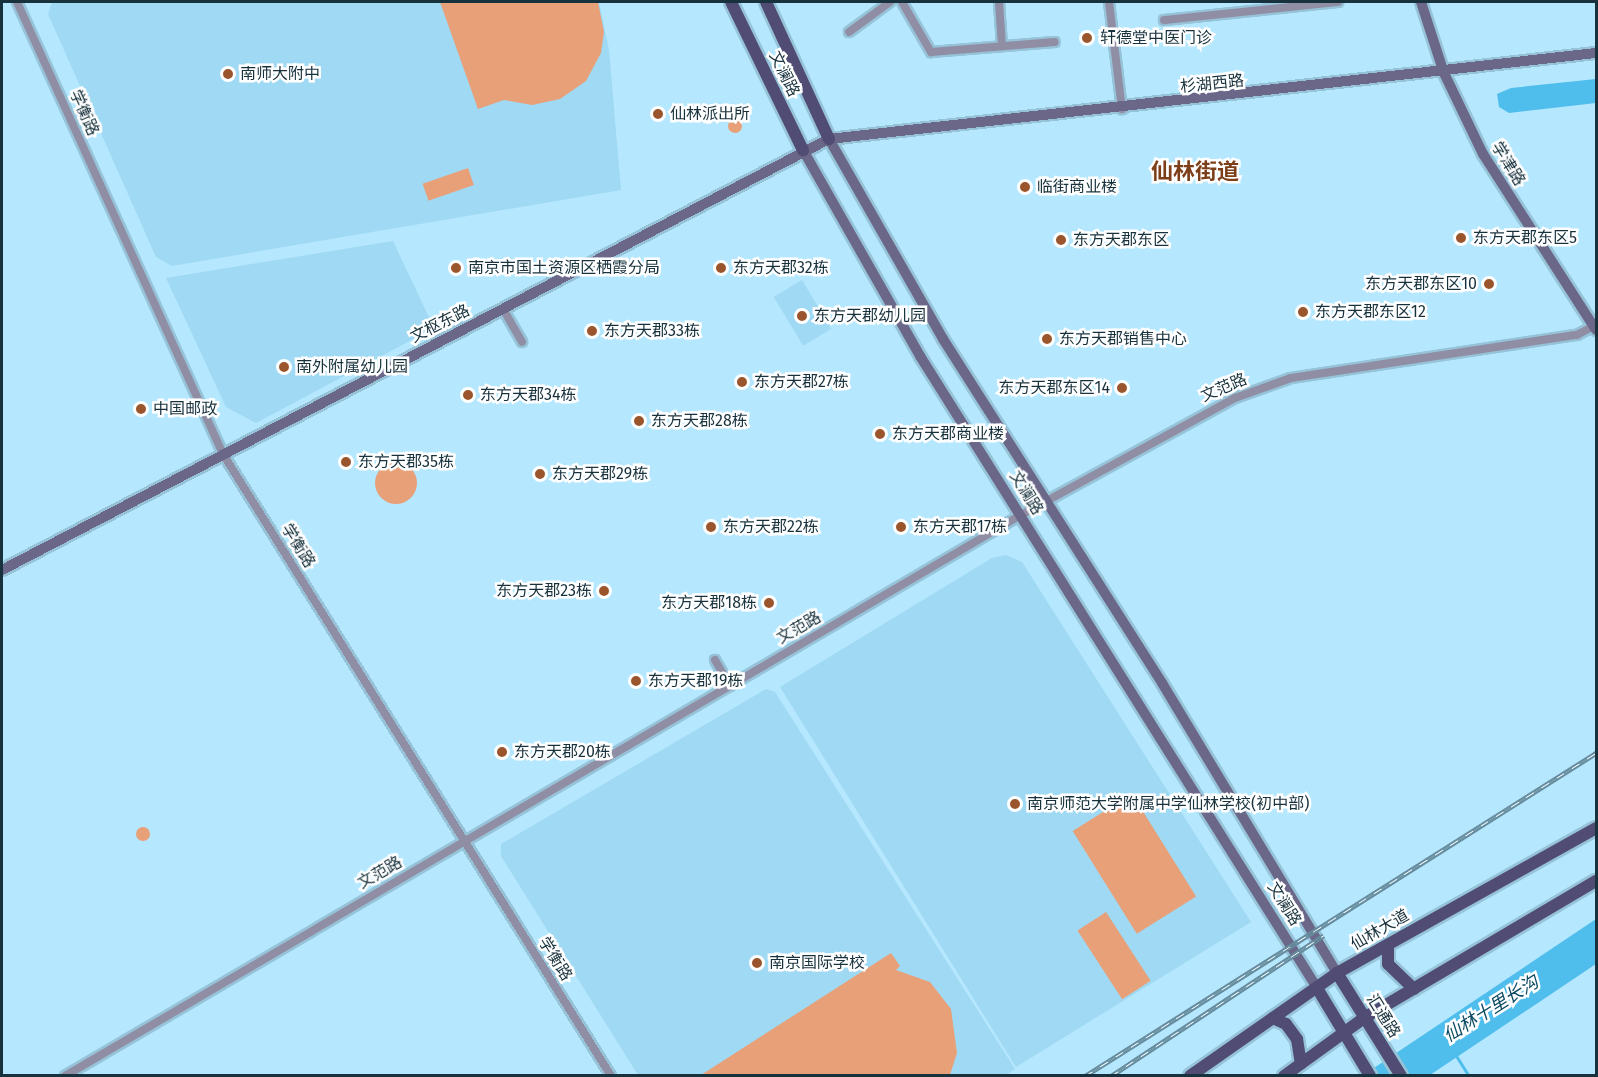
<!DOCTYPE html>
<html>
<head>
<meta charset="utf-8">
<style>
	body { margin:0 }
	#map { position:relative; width:1598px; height:1077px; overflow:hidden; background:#b5e7ff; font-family:"Fira Sans","Noto Sans SC",sans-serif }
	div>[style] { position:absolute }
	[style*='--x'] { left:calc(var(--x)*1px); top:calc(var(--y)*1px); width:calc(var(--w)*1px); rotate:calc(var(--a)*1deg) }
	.built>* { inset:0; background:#a0d9f3; transform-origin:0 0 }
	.green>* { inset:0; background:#e8a079; transform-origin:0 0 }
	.round { border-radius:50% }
	.water>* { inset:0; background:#4fbeec }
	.stream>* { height:3px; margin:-1.5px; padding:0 1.5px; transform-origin:1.5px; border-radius:1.5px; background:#4fbeec }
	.roads { filter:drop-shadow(2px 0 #96c3d8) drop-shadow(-2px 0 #96c3d8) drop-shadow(0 2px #96c3d8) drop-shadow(0 -2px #96c3d8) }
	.street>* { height:8px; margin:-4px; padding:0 4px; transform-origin:4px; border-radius:4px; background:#908ea5 }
	.secondary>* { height:10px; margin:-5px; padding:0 5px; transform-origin:5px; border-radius:5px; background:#6a6788 }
	.primary>* { height:12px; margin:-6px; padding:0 6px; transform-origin:6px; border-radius:6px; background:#504c73 }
	.rail>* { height:5px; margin-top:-2.5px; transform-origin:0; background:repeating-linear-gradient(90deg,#fff 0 9px,#658b9c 0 18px); box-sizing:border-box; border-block:2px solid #658b9c }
	.dots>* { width:16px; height:16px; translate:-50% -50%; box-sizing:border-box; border:3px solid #fff; border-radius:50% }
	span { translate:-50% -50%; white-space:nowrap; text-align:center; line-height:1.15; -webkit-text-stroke:5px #fff; paint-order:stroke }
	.poi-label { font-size:16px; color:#18323d }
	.left { translate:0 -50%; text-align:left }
	.right { translate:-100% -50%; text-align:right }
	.street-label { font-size:16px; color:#18323d }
	.water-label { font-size:18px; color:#0c4c64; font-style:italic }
	.district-label { font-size:22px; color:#7d3f19; font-weight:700 }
	.frame { position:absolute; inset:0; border:3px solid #18323d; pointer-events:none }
</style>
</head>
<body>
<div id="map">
	<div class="built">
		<i style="clip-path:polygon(52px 2px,599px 2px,609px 50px,621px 190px,172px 266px,156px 257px,48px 14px)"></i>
		<i style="clip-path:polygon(393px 241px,434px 328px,256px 423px,226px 407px,166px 278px)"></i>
		<i style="left:802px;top:280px;width:57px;height:33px;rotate:59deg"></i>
		<i style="clip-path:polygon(1006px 555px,1022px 562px,1251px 922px,1016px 1067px,780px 687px,992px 558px)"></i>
		<i style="clip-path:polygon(766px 689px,775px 692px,1015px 1069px,1005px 1076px,638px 1075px,501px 856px,501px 844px)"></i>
	</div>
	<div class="green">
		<i style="clip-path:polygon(440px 2px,598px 2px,604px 32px,601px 53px,586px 81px,560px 99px,532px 105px,504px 100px,478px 109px)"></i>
		<i class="round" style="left:728px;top:119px;width:14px;height:14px"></i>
		<i style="left:468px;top:168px;width:18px;height:48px;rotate:71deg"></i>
		<i class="round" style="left:375px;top:462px;width:42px;height:42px"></i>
		<i style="left:1132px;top:794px;width:121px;height:70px;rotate:58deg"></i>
		<i class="round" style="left:136px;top:827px;width:14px;height:14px"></i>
		<i style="left:1106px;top:912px;width:82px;height:34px;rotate:57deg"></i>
		<i style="clip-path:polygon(891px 953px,900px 966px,896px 970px,930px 982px,951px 1009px,957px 1053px,950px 1075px,701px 1075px)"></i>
	</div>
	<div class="water">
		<i style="clip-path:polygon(1596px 79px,1596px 103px,1509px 113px,1499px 107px,1497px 94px,1511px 88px)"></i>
		<i style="clip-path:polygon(1596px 919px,1596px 964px,1430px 1075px,1362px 1076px)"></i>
	</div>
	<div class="stream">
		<i style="--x:1455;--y:1054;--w:26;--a:58"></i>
	</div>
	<div class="roads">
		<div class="street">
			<i style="--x:17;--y:2;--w:497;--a:65.5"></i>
			<i style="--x:223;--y:454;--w:733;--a:58.04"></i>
			<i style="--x:902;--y:2;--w:58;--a:59.9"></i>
			<i style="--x:931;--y:52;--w:124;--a:-4.6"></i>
			<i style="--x:999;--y:2;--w:44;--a:86.1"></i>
			<i style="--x:1109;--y:2;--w:108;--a:83.1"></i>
			<i style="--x:1164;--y:20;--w:175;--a:-5.9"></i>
			<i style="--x:849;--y:32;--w:51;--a:-36.2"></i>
			<i style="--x:503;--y:309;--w:38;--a:60"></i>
			<i style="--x:715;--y:660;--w:30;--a:60"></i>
			<i style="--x:65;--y:1076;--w:1108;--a:-30.41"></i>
			<i style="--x:1021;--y:515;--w:244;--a:-28.7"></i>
			<i style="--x:1235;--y:398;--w:59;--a:-19.7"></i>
			<i style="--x:1291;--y:378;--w:289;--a:-8.6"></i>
			<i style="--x:1577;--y:335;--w:19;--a:-28"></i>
		</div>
		<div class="secondary">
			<i style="--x:1421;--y:2;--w:75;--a:72.1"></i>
			<i style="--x:1444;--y:73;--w:90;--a:64.3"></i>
			<i style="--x:1483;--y:154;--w:209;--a:57.3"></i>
			<i style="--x:829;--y:139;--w:230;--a:60.3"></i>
			<i style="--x:943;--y:339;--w:408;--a:57.5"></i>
			<i style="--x:1162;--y:683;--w:339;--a:58.9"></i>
			<i style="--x:803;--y:150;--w:237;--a:60.4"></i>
			<i style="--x:920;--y:356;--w:746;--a:57.86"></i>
			<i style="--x:2;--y:570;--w:933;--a:-27.53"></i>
			<i style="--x:829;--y:139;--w:772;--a:-6.4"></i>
		</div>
		<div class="primary">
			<i style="--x:731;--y:2;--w:165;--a:64.1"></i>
			<i style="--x:766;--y:2;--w:151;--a:65.3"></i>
			<i style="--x:1388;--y:945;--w:19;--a:90"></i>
			<i style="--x:1388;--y:964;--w:36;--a:44"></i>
			<i style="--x:1337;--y:973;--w:121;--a:58.1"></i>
			<i style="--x:1317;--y:988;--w:103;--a:58.9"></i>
			<i style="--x:1273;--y:1018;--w:14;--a:25"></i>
			<i style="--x:1286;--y:1024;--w:19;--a:54"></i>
			<i style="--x:1297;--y:1039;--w:25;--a:81"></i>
			<i style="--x:1190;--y:1076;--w:179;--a:-35"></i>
			<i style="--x:1337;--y:973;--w:297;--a:-29.2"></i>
			<i style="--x:1284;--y:1076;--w:99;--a:-35.9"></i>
			<i style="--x:1364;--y:1018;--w:269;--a:-30.6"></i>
		</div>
	</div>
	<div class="rail">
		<i style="--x:1085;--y:1076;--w:605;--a:-32.3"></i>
		<i style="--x:1111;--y:1076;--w:255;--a:-33.5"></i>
	</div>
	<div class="dots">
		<i style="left:1087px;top:38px;background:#9b552c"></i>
		<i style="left:228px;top:74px;background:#9b552c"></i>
		<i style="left:658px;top:114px;background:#9b552c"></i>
		<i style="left:1025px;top:187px;background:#9b552c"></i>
		<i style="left:1461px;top:238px;background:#9b552c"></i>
		<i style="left:1061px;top:240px;background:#9b552c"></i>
		<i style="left:456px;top:268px;background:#9b552c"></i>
		<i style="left:721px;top:268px;background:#9b552c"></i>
		<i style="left:1489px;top:284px;background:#9b552c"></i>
		<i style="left:1303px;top:312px;background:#9b552c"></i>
		<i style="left:802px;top:316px;background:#9b552c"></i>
		<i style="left:592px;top:331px;background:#9b552c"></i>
		<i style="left:1047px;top:339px;background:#9b552c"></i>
		<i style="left:284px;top:367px;background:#9b552c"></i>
		<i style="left:742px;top:382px;background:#9b552c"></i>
		<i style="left:1122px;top:388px;background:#9b552c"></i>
		<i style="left:468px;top:395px;background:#9b552c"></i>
		<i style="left:141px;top:409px;background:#9b552c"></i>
		<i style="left:639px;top:421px;background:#9b552c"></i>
		<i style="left:880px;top:434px;background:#9b552c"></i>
		<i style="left:346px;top:462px;background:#9b552c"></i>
		<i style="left:540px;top:474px;background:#9b552c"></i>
		<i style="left:711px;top:527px;background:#9b552c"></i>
		<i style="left:901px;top:527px;background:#9b552c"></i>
		<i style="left:604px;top:591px;background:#9b552c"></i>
		<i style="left:769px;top:603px;background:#9b552c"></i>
		<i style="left:636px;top:681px;background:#9b552c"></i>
		<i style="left:502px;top:752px;background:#9b552c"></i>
		<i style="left:1015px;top:804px;background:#9b552c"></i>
		<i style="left:757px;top:963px;background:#9b552c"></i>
	</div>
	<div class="poi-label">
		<span class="left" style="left:1100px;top:38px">轩德堂中医门诊</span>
		<span class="left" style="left:240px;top:74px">南师大附中</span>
		<span class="left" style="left:670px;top:114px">仙林派出所</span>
		<span class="left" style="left:1037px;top:187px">临街商业楼</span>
		<span class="left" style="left:1473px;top:238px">东方天郡东区5</span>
		<span class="left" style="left:1073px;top:240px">东方天郡东区</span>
		<span class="left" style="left:468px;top:268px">南京市国土资源区栖霞分局</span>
		<span class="left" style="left:733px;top:268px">东方天郡32栋</span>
		<span class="right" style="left:1477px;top:284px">东方天郡东区10</span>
		<span class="left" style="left:1315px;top:312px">东方天郡东区12</span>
		<span class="left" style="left:814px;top:316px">东方天郡幼儿园</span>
		<span class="left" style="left:604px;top:331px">东方天郡33栋</span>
		<span class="left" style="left:1059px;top:339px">东方天郡销售中心</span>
		<span class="left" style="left:296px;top:367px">南外附属幼儿园</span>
		<span class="left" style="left:754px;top:382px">东方天郡27栋</span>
		<span class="right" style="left:1110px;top:388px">东方天郡东区14</span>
		<span class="left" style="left:480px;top:395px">东方天郡34栋</span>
		<span class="left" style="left:153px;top:409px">中国邮政</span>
		<span class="left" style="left:651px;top:421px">东方天郡28栋</span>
		<span class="left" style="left:892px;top:434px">东方天郡商业楼</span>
		<span class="left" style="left:358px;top:462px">东方天郡35栋</span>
		<span class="left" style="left:552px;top:474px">东方天郡29栋</span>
		<span class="left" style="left:723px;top:527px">东方天郡22栋</span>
		<span class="left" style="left:913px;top:527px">东方天郡17栋</span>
		<span class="right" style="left:592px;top:591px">东方天郡23栋</span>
		<span class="right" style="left:757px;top:603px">东方天郡18栋</span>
		<span class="left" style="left:648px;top:681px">东方天郡19栋</span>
		<span class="left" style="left:514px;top:752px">东方天郡20栋</span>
		<span class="left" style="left:1027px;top:804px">南京师范大学附属中学仙林学校(初中部)</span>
		<span class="left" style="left:769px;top:963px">南京国际学校</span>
	</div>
	<div class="street-label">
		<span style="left:784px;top:74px;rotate:64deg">文澜路</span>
		<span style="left:1212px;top:84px;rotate:-6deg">杉湖西路</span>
		<span style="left:84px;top:113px;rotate:66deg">学衡路</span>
		<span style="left:1508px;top:164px;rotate:58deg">学津路</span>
		<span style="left:440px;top:324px;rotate:-27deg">文枢东路</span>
		<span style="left:1224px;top:388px;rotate:-23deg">文范路</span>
		<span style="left:1026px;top:493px;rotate:58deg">文澜路</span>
		<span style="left:298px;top:546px;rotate:58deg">学衡路</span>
		<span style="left:799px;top:628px;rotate:-30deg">文范路</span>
		<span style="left:380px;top:873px;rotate:-30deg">文范路</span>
		<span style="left:1284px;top:904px;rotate:58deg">文澜路</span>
		<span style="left:1380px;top:930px;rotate:-30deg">仙林大道</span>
		<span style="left:555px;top:959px;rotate:58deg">学衡路</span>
		<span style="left:1383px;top:1016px;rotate:58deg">汇通路</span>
	</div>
	<div class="water-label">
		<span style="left:1491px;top:1009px;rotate:-32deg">仙林十里长沟</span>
	</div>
	<div class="district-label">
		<span style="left:1195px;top:172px">仙林街道</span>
	</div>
	<div class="frame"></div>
</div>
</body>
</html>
